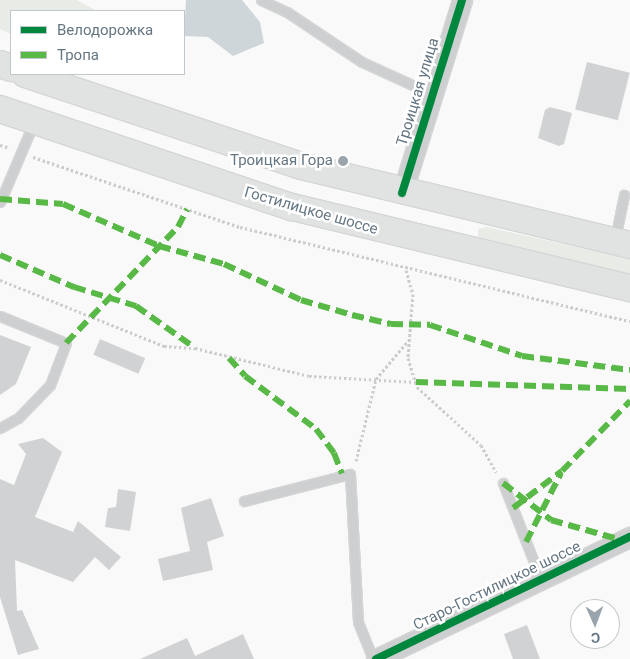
<!DOCTYPE html>
<html>
<head>
<meta charset="utf-8">
<style>
	body { margin:0 }
	#map { position:relative; width:630px; height:659px; overflow:hidden; background:#f9f9f9; font-family:Roboto,sans-serif }
	div>[style] { position:absolute }
	[style*='--x'] { left:calc(var(--x)*1px); top:calc(var(--y)*1px); width:calc(var(--w)*1px); rotate:calc(var(--a)*1deg) }
	.green>* { inset:0; background:#e8ebe6 }
	.water>* { inset:0; background:#ced6d9 }
	.building>* { inset:0; background:#d0d2d3; transform-origin:0 0 }
	.path>* { height:3px; margin-top:-1.5px; transform-origin:0; background:repeating-linear-gradient(90deg,#cbcccd 0 2.5px,transparent 0 5px) }
	.roads { filter:drop-shadow(1px 0 #d5d6d7) drop-shadow(-1px 0 #d5d6d7) drop-shadow(0 1px #d5d6d7) drop-shadow(0 -1px #d5d6d7) }
	.lane>* { height:9px; margin:-4.5px; padding:0 4.5px; transform-origin:4.5px; border-radius:4.5px; background:#cecfd0 }
	.street>* { height:19px; margin:-9.5px; padding:0 9.5px; transform-origin:9.5px; border-radius:9.5px; background:#cecfd0 }
	.secondary>* { height:26px; margin:-13px; padding:0 13px; transform-origin:13px; border-radius:13px; background:#e1e2e2 }
	.quiet>* { height:6px; margin-top:-3px; transform-origin:0; background:repeating-linear-gradient(90deg,#58b947 0 12px,transparent 0 18px) }
	.cycleway>* { height:8px; margin:-4px; padding:0 4px; transform-origin:4px; border-radius:4px; background:#00873e }
	.dots>* { width:14px; height:14px; translate:-50% -50%; box-sizing:border-box; border:2px solid #fff; border-radius:50% }
	span { translate:-50% -50%; white-space:nowrap; text-align:center; line-height:1.15; -webkit-text-stroke:5px #fff; paint-order:stroke }
	.street-label { font-size:15px; color:#657683 }
	.poi-label { font-size:15px; color:#657683 }
	.right { translate:-100% -50%; text-align:right }
	.legend { position:absolute; left:10px; top:10px; width:175px; height:65px; box-sizing:border-box; background:#fff; border:1px solid #c1c8cd; margin:0; padding:6px 9px; list-style:none; font-size:15px; color:#657683 }
	.legend li { display:flex; align-items:center; gap:10px; height:25px }
	.legend b { width:25px; border:1px solid #c1c8cd }
	.north { position:absolute; left:570px; top:599px; width:50px; height:50px; box-sizing:border-box; background:#fff; border:1px solid #c1c8cd; border-radius:50%; rotate:178deg; font-size:14px; font-weight:700; line-height:20px; text-align:center; color:#657683 }
	.north::after { content:''; display:block; margin:auto; width:18px; height:22px; background:#99a4ac; clip-path:polygon(50% 0,100% 100%,50% 72%,0 100%) }
</style>
</head>
<body>
<div id="map">
	<div class="green">
		<i style="clip-path:polygon(0 0,77px 0,97px 11px,11px 11px,11px 34px,0 29px)"></i>
		<i style="clip-path:polygon(487px 227px,630px 259px,630px 274px,478px 239px,478px 229px)"></i>
	</div>
	<div class="water">
		<i style="clip-path:polygon(186px 0,242px 0,260px 22px,264px 43px,233px 56px,208px 37px,184px 36px)"></i>
	</div>
	<div class="building">
		<i style="left:587px;top:62px;width:44px;height:49px;rotate:14deg"></i>
		<i style="clip-path:polygon(550px 107px,572px 113px,564px 144px,559px 146px,538px 138px,545px 110px)"></i>
		<i style="clip-path:polygon(0 335px,31px 347px,16px 384px,0 395px)"></i>
		<i style="left:100px;top:339px;width:49px;height:17px;rotate:23deg"></i>
		<i style="clip-path:polygon(43px 438px,62px 452px,35px 517px,73px 532px,78px 521px,121px 557px,109px 570px,95px 557px,73px 582px,15px 560px,17px 611px,22px 610px,39px 649px,18px 655px,0 597px,0 479px,14px 485px,26px 454px,18px 444px)"></i>
		<i style="clip-path:polygon(118px 489px,136px 492px,130px 531px,105px 527px,108px 508px,116px 507px)"></i>
		<i style="clip-path:polygon(211px 498px,224px 536px,207px 542px,213px 570px,163px 581px,158px 559px,190px 551px,181px 508px)"></i>
		<i style="clip-path:polygon(527px 625px,540px 659px,513px 659px,504px 634px)"></i>
		<i style="clip-path:polygon(243px 634px,254px 659px,140px 659px,187px 638px,195px 656px)"></i>
	</div>
	<div class="path">
		<i style="--x:0;--y:145;--w:9;--a:18"></i>
		<i style="--x:33;--y:157;--w:219;--a:18.7"></i>
		<i style="--x:240;--y:227;--w:401;--a:13.6"></i>
		<i style="--x:406;--y:270;--w:25;--a:74"></i>
		<i style="--x:413;--y:294;--w:64;--a:94.5"></i>
		<i style="--x:408;--y:358;--w:30;--a:73"></i>
		<i style="--x:417;--y:387;--w:86;--a:42.2"></i>
		<i style="--x:481;--y:445;--w:31;--a:61"></i>
		<i style="--x:0;--y:280;--w:177;--a:21.9"></i>
		<i style="--x:164;--y:346;--w:31;--a:4"></i>
		<i style="--x:195;--y:348;--w:117;--a:13.8"></i>
		<i style="--x:309;--y:376;--w:107;--a:3.2"></i>
		<i style="--x:356;--y:461;--w:84;--a:-76.3"></i>
		<i style="--x:376;--y:379;--w:50;--a:-49.9"></i>
	</div>
	<div class="roads">
		<div class="lane">
			<i style="--x:261;--y:0;--w:29;--a:25"></i>
			<i style="--x:287;--y:12;--w:90;--a:33.7"></i>
			<i style="--x:362;--y:62;--w:75;--a:24.5"></i>
			<i style="--x:0;--y:202;--w:87;--a:-67"></i>
			<i style="--x:615;--y:239;--w:45;--a:-78.4"></i>
			<i style="--x:0;--y:316;--w:71;--a:22.2"></i>
			<i style="--x:66;--y:343;--w:45;--a:110.9"></i>
			<i style="--x:50;--y:385;--w:46;--a:134.1"></i>
			<i style="--x:18;--y:418;--w:21;--a:151"></i>
			<i style="--x:503;--y:483;--w:104;--a:68.6"></i>
			<i style="--x:244;--y:501;--w:109;--a:-14.3"></i>
			<i style="--x:350;--y:474;--w:148;--a:86.9"></i>
			<i style="--x:358;--y:622;--w:40;--a:68"></i>
		</div>
		<div class="street">
			<i style="--x:402;--y:193;--w:202;--a:-72.7"></i>
			<i style="--x:376;--y:659;--w:282;--a:-25.7"></i>
		</div>
		<div class="secondary">
			<i style="--x:0;--y:64;--w:12;--a:20"></i>
			<i style="--x:25;--y:74;--w:291;--a:18.4"></i>
			<i style="--x:301;--y:166;--w:338;--a:13.5"></i>
			<i style="--x:0;--y:109;--w:308;--a:18.6"></i>
			<i style="--x:292;--y:207;--w:348;--a:13.5"></i>
		</div>
	</div>
	<div class="quiet">
		<i style="--x:0;--y:199;--w:63;--a:4.5"></i>
		<i style="--x:63;--y:204;--w:105;--a:23.6"></i>
		<i style="--x:159;--y:246;--w:67;--a:15.5"></i>
		<i style="--x:224;--y:264;--w:85;--a:25.1"></i>
		<i style="--x:301;--y:300;--w:53;--a:16.4"></i>
		<i style="--x:352;--y:315;--w:40;--a:13"></i>
		<i style="--x:391;--y:324;--w:39;--a:1"></i>
		<i style="--x:430;--y:325;--w:97;--a:18.6"></i>
		<i style="--x:522;--y:356;--w:109;--a:7.4"></i>
		<i style="--x:0;--y:255;--w:81;--a:23.4"></i>
		<i style="--x:74;--y:287;--w:65;--a:17"></i>
		<i style="--x:136;--y:306;--w:72;--a:35.4"></i>
		<i style="--x:66;--y:343;--w:161;--a:-46"></i>
		<i style="--x:178;--y:227;--w:20;--a:-63"></i>
		<i style="--x:229;--y:358;--w:24;--a:48"></i>
		<i style="--x:245;--y:376;--w:89;--a:36.7"></i>
		<i style="--x:316;--y:429;--w:30;--a:53"></i>
		<i style="--x:334;--y:453;--w:22;--a:69"></i>
		<i style="--x:416;--y:382;--w:214;--a:1.9"></i>
		<i style="--x:503;--y:483;--w:61;--a:37.6"></i>
		<i style="--x:551;--y:520;--w:73;--a:15.9"></i>
		<i style="--x:513;--y:508;--w:61;--a:-37.1"></i>
		<i style="--x:562;--y:471;--w:98;--a:-45.8"></i>
		<i style="--x:526;--y:542;--w:77;--a:-63.1"></i>
	</div>
	<div class="cycleway">
		<i style="--x:402;--y:193;--w:202;--a:-72.7"></i>
		<i style="--x:376;--y:659;--w:282;--a:-25.7"></i>
	</div>
	<div class="dots">
		<i style="left:343px;top:161px;background:#99a4ac"></i>
	</div>
	<div class="street-label">
		<span style="left:418px;top:92px;rotate:-73deg">Троицкая улица</span>
		<span style="left:311px;top:211px;rotate:16deg">Гостилицкое шоссе</span>
		<span style="left:497px;top:586px;rotate:-26deg">Старо-Гостилицкое шоссе</span>
	</div>
	<div class="poi-label">
		<span class="right" style="left:333px;top:161px">Троицкая Гора</span>
	</div>
	<ul class="legend">
	<li><b style="height:6px;background:#00873e"></b>Велодорожка</li>
	<li><b style="height:6px;background:#58b947"></b>Тропа</li>
	</ul>
	<div class="north">С</div>
</div>
</body>
</html>
